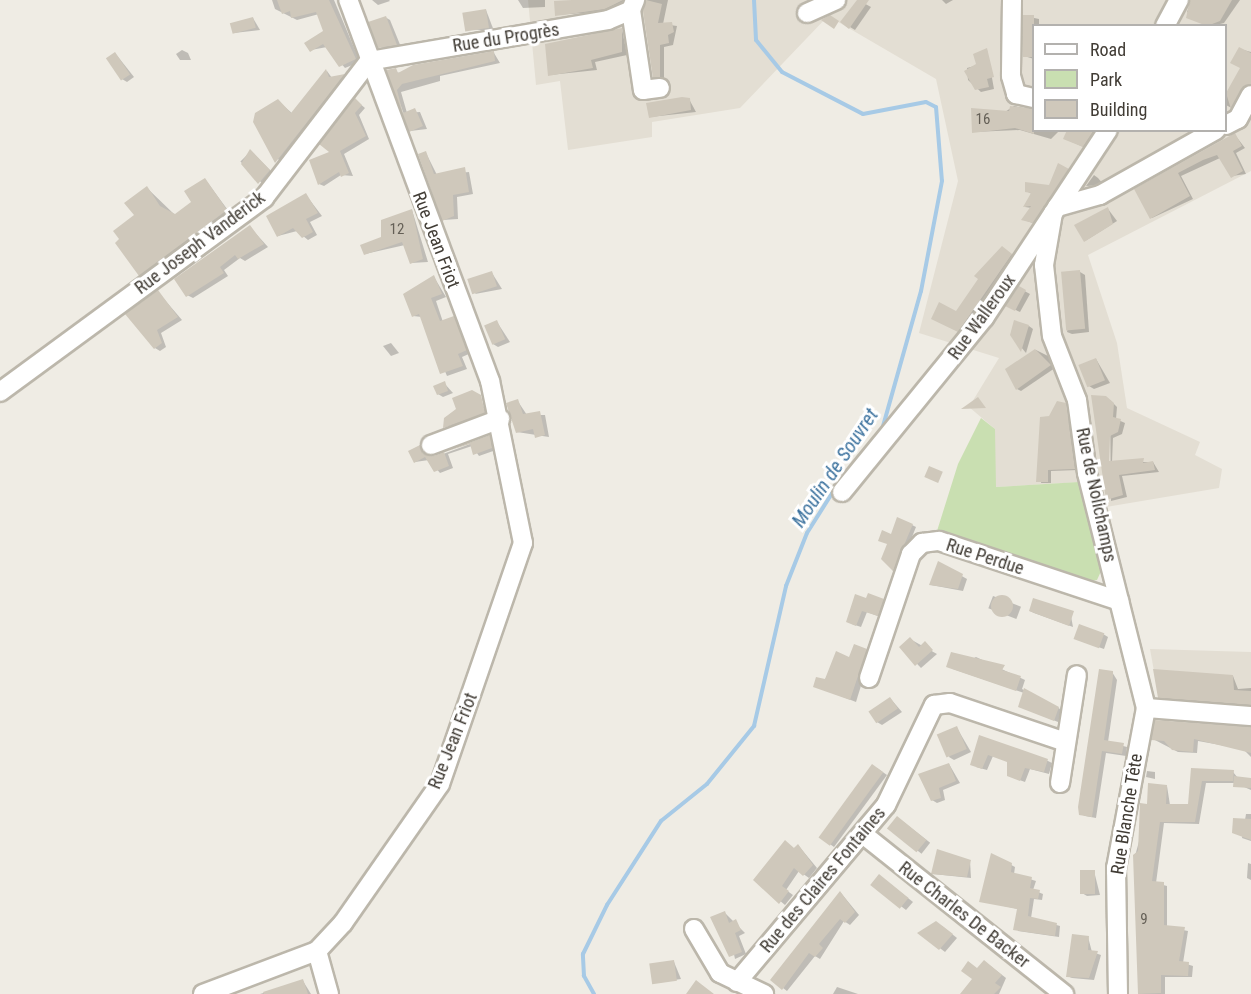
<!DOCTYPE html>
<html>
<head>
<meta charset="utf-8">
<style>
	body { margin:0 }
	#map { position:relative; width:1251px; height:994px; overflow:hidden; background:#efece4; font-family:"Roboto Condensed",sans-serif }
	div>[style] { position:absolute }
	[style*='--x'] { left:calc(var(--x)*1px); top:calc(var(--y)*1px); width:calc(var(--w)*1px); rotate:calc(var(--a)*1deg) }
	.residential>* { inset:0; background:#e3ded3 }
	.green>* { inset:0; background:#c9dfb1 }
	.shadow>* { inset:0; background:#0003; transform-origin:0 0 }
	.stream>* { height:4px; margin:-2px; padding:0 2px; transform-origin:2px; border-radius:2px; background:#a7cae6 }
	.building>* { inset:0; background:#cfc8bb; transform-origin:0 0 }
	.round { border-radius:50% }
	.roads { filter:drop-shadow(2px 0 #bcb7ab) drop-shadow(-2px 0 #bcb7ab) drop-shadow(0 2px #bcb7ab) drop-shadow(0 -2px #bcb7ab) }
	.minor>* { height:18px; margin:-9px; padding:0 9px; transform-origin:9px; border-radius:9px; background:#fff }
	span { translate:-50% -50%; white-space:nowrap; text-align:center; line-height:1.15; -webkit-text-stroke:6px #fff; paint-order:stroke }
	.number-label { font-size:15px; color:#645f56 }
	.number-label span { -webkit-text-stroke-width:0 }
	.street-label { font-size:18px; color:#413c35 }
	.water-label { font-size:20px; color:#3c729e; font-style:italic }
	.legend { position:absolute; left:1032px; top:24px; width:195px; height:108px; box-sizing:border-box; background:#fff; border:2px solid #b3b1ae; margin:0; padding:8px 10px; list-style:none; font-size:18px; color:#413c35 }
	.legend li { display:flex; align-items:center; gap:12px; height:30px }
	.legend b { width:30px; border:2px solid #b3b1ae }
</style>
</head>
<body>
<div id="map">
	<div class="residential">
		<i style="clip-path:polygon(evenodd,528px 0,1251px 0,1251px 171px,1088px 255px,1117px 343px,1127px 408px,1200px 442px,1195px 455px,1222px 469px,1219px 488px,1106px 507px,1099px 481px,995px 487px,995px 429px,969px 407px,999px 358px,919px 333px,958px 181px,936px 79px,828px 16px,740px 108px,652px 122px,652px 137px,568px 150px,560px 81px,536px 85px,528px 0,1034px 26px,1226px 26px,1226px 130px,1034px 130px,1034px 26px)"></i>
		<i style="clip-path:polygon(1150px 649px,1251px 652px,1251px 705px,1159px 699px)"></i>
	</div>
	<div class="green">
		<i style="clip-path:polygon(981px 418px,995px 429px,996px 487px,1079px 482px,1102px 569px,1097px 580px,1086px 582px,937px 531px,958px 464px)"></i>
	</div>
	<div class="shadow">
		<i style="clip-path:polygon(272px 0,334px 0,360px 62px,345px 68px,327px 47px,311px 50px,325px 32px,319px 14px,297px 20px,275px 9px)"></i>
		<i style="clip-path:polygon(372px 0,389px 0,390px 1px,378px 5px)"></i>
		<i style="clip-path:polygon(518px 0,545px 0,545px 7px,523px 8px)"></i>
		<i style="clip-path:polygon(572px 0,628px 0,610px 11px,556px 15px)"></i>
		<i style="clip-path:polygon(647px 0,668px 0,663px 24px,677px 26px,673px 45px,664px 47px,664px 79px,654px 77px)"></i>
		<i style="clip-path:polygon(858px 0,871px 7px,855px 30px,850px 27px)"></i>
		<i style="clip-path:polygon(953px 0,946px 4px,942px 0)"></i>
		<i style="clip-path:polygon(1192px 0,1240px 0,1224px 23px,1212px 26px,1187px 12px)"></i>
		<i style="clip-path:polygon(486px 10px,494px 31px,467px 29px)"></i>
		<i style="clip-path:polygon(1025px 16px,1039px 19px,1039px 26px,1034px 26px,1034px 59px,1024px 56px)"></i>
		<i style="clip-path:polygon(385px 17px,390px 20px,401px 47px,379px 47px)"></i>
		<i style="clip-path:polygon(253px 18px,260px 30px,234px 33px)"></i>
		<i style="clip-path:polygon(622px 29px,627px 55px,595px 62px,597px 70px,550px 75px,546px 45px)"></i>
		<i style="clip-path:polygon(1240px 49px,1251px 52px,1251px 87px,1235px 110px,1226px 105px,1226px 97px,1242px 68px)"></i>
		<i style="clip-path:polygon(182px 50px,188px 53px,191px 60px,180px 60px,176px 54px)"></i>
		<i style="clip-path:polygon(987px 50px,994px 89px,981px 92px,968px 80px,967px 68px,978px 65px)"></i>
		<i style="clip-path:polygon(115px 53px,134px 77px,127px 82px,122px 79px)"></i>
		<i style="clip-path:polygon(494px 53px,500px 63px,440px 76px,440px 81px,401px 92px,407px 113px,420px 112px,427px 129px,410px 131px,388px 71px,401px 73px)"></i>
		<i style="clip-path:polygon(327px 71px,332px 78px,348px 78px,281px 164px,255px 117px,278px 101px,293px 114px)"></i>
		<i style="clip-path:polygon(689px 99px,696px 112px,650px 117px)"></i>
		<i style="clip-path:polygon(359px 103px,365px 108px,359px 115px,369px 139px,344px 154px,353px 176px,341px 175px,324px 186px,319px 184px,332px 153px)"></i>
		<i style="clip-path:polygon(1014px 106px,1034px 110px,1034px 130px,1060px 130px,1051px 139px,1020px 130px,974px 132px)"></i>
		<i style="clip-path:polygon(1069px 130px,1101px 130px,1088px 149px,1070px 141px)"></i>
		<i style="clip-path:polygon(1235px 135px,1245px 148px,1236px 153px,1246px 174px,1232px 176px,1220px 158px,1181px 176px,1193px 199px,1152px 218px,1136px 189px)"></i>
		<i style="left:251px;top:151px;width:31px;height:15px;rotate:45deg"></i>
		<i style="clip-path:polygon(426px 153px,437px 175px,469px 172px,473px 194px,457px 197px,458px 219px,443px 220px)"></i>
		<i style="clip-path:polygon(1059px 165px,1072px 173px,1038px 225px,1027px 221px,1032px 208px,1025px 207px,1032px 194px,1026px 191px,1050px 186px)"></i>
		<i style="clip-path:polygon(1094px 175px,1098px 178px,1104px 185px,1086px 186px)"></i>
		<i style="clip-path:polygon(205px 179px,230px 213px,144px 278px,140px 275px,136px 216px,147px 188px,175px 215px,194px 203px)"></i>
		<i style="clip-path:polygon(306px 195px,322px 216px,310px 222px,317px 235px,308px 240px,297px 231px,278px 236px)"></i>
		<i style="clip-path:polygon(1108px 209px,1117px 221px,1085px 241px)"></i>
		<i style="clip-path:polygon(412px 210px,428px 262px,411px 263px,405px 245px,365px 254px)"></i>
		<i style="clip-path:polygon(250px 227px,268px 247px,245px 261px,240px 258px,224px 270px,228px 276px,193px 298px,187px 295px)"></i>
		<i style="clip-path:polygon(1007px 251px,1015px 257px,963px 334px,933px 318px,956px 313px)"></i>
		<i style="clip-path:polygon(1080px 272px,1085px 275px,1089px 332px,1072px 334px,1067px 332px)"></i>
		<i style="clip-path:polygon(492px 273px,502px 289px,475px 294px)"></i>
		<i style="clip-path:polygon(434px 277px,446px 297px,436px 301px,443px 322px,459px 320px,471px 353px,462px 357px,467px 369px,447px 376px,422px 317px,413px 316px)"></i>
		<i style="clip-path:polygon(1019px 288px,1030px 294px,1020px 312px,1007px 306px)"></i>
		<i style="clip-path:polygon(158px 292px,182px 320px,161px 333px,166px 347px,160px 351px,155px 348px)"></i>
		<i style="clip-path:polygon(497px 322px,510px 342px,498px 347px,493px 344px)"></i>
		<i style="clip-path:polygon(1029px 326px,1033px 329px,1026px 353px,1011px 335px)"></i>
		<i style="clip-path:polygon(391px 343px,399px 353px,391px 356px,383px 346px)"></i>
		<i style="clip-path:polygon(1036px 350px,1048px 356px,1055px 368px,1021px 391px,1017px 389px)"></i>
		<i style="clip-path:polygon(1096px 359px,1110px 383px,1094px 389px,1089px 386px)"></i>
		<i style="clip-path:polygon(444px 383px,453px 393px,443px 397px,438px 394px)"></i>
		<i style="clip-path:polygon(477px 395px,489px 416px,445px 427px,445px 418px)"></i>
		<i style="clip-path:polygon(517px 400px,527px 415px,545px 415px,549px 437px,517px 432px)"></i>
		<i style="clip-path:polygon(1110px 400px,1117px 407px,1116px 419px,1125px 423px,1122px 434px,1113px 438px,1112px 462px,1153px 462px,1159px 472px,1122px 476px,1127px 497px,1111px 501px)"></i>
		<i style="clip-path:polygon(1065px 404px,1078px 470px,1051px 471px,1051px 483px,1041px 483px,1050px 418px)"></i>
		<i style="clip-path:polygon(489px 437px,496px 450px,479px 456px,472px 446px,448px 454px,453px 468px,440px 473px,429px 460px,415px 462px,420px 447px,435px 457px)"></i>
		<i style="clip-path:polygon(912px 525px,916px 527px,898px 572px,892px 570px,892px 536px)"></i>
		<i style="clip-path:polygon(939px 563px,967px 579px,963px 591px,931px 585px)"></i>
		<i style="left:993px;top:596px;width:30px;height:13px;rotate:21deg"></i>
		<i style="clip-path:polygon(867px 599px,888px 603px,883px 618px,867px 612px,861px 627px,852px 624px)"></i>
		<i style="clip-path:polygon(1030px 611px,1070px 611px,1073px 627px,1034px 613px)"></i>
		<i style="clip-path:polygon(1103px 634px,1108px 637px,1104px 649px,1081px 641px)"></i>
		<i style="clip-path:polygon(910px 639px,937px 654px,921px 668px,901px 647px)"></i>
		<i style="clip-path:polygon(866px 650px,871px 653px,856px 702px,815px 686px)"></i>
		<i style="clip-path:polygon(976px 657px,1025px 680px,1022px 689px,1062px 710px,1058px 722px,1023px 708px,1024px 693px,953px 669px)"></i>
		<i style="clip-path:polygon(1155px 671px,1233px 676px,1238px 689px,1251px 688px,1251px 706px,1165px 699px)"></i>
		<i style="clip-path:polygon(1112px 672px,1117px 680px,1108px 742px,1127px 747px,1126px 756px,1106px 753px,1096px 818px,1085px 816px,1081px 814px)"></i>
		<i style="clip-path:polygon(890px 698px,902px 712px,882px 725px,877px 722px)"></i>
		<i style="clip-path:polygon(957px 728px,971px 752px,954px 760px,949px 757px)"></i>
		<i style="clip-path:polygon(1251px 728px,1251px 757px,1243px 749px,1198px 741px,1197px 753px,1178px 752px,1153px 739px)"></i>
		<i style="clip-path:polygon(980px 736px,1048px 761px,1052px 763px,1049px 774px,1030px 769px,1025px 782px,1014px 778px,1009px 762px,993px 756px,987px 770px,976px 767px)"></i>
		<i style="clip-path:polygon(949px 764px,960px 783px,943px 790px,945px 800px,937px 803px,932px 800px)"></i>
		<i style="clip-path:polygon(877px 768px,887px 775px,834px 847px,820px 837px)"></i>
		<i style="clip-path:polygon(1192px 770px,1233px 772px,1238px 778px,1251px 779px,1251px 790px,1235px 783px,1206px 783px,1199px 824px,1164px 823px,1156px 883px,1167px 886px,1167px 927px,1188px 931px,1183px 963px,1193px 966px,1192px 977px,1165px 977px,1165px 994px,1139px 994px,1135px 856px,1149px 805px,1167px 786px,1170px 805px,1189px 805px)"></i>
		<i style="clip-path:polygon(1147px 771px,1155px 772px,1155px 779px,1146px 777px)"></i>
		<i style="clip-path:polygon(1246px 814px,1251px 814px,1251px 841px,1242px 838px)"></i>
		<i style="left:901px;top:820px;width:37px;height:14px;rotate:38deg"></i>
		<i style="clip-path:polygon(798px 845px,817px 868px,809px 878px,799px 871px,786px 890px,793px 895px,785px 905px,755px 880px)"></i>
		<i style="clip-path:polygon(992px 855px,1015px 867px,1014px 874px,1036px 881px,1033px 890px,1043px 894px,1042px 900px,1034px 899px,1031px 918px,1060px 926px,1059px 937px,1018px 931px,1018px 909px,981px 901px)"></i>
		<i style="clip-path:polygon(970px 861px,971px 878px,933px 874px)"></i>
		<i style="clip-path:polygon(1248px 863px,1251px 864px,1251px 880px,1247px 878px)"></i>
		<i style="clip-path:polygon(1094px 871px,1100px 895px,1087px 896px,1082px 893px)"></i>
		<i style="clip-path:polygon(884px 879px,913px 902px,906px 910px,873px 885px)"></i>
		<i style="clip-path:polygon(841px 893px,859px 915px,850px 925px,844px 921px,820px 959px,815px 956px,787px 991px,783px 988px)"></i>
		<i style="clip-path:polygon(725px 913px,745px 933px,739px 936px,746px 954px,735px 959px)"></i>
		<i style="clip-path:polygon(942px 926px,957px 938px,945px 952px,920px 933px)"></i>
		<i style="clip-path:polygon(1088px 937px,1092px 952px,1101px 955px,1094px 980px,1072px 978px,1067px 976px)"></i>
		<i style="clip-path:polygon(674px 962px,681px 979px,654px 983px)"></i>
		<i style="clip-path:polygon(988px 964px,1006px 978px,999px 994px,962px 994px)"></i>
		<i style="clip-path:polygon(303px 981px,311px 994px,260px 994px)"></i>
		<i style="clip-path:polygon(837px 987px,858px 994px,833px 994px)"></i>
	</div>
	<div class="stream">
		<i style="--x:754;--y:0;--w:40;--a:87.1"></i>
		<i style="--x:756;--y:40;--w:41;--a:50.9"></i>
		<i style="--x:782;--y:72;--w:91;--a:27.4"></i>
		<i style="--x:863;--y:114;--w:64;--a:-10.8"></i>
		<i style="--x:926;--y:102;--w:11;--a:27"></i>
		<i style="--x:936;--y:107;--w:74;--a:85.4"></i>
		<i style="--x:942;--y:181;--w:112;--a:100.8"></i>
		<i style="--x:921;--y:291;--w:144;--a:105.7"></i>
		<i style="--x:594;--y:994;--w:21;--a:-119"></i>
		<i style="--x:584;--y:976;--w:22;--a:-93"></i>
		<i style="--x:583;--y:954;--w:55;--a:-63.9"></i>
		<i style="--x:607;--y:905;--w:100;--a:-57.3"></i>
		<i style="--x:661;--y:821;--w:59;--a:-38.8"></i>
		<i style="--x:707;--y:784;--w:75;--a:-51"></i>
		<i style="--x:754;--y:726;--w:144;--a:-77.1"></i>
		<i style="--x:786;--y:586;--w:57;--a:-68.4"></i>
		<i style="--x:807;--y:533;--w:54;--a:-57.8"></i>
	</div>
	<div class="building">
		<i style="clip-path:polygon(277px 0,329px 0,356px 59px,339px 67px,323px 44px,310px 52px,304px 43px,323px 31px,316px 12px,291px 18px,290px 11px,282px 14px)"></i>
		<i style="clip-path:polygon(572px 0,623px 0,605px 9px,555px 16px,554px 1px)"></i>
		<i style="clip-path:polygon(646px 0,662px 4px,658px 23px,672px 22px,674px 32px,668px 35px,669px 43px,660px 45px,660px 77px,653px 78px,643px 11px)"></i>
		<i style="clip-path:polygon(857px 0,869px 0,849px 29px,840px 22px)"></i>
		<i style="clip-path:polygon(1190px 0,1232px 0,1220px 21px,1207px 26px,1186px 18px)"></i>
		<i style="left:486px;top:9px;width:19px;height:24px;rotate:81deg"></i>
		<i style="clip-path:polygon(830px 15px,839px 21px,834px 29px,821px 20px)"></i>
		<i style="left:1023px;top:15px;width:11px;height:42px"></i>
		<i style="clip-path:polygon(386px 16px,397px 45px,378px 48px,368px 22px)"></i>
		<i style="left:253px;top:17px;width:11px;height:24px;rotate:75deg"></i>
		<i style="clip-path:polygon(622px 28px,622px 52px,591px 60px,593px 68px,548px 76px,545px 44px)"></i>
		<i style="clip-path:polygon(1239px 47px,1251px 53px,1251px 84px,1231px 109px,1226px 93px,1240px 68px,1230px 63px)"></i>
		<i style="clip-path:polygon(987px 48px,994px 77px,987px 79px,989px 87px,975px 90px,964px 71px,976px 64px,973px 54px)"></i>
		<i style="clip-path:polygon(494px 51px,495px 61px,402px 84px,397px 90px,403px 113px,415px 108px,423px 126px,409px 132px,386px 70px,396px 68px,398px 73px,413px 65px)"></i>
		<i style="left:115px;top:52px;width:27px;height:11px;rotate:56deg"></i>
		<i style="clip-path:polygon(326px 69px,329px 77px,345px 74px,275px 163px,253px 122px,255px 113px,278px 99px,291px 113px)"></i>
		<i style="clip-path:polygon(682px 97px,690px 98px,691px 110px,649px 118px,646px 103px)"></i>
		<i style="clip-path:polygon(355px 98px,362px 105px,355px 113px,366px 136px,340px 151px,349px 173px,341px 177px,339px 172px,318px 185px,309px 160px,329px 152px,319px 144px)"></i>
		<i style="clip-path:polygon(1010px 106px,1034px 109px,1034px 134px,1015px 128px,972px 133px,971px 108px,1009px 111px)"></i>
		<i style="clip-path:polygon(1067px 130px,1094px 130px,1083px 147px,1063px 139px)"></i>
		<i style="clip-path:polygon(1235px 133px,1242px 146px,1233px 151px,1243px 171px,1231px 178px,1217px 155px,1203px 160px,1178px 173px,1190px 196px,1150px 219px,1134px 189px)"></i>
		<i style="clip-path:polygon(250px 149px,270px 170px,258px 184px,241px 164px)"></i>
		<i style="clip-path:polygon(426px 151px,434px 174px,465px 167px,469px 192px,453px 195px,454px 216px,442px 221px,418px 154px)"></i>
		<i style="clip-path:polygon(1058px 163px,1069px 169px,1033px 223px,1021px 220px,1031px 206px,1023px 207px,1031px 193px,1025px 192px,1025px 182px,1049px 185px)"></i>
		<i style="clip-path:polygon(205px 178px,227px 210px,139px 276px,115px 243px,119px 239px,113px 231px,134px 215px,124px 203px,147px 186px,160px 206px,175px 214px,191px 202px,184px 191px)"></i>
		<i style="clip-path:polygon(306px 193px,318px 213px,306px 219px,313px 232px,302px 238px,293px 228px,277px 237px,266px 216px)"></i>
		<i style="clip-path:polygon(1108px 207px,1113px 224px,1084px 242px,1074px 225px)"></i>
		<i style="clip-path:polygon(412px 209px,423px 259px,410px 264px,402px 242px,364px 255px,360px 245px,381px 237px,381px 220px)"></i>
		<i style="clip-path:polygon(250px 225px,264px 244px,238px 259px,235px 255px,220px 267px,224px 273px,186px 297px,174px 279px)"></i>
		<i style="clip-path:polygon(1002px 246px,1012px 254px,958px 332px,931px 319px,939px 302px,956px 311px,978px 279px,974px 276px)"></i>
		<i style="left:1080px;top:270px;width:59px;height:19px;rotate:85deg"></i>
		<i style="left:492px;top:271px;width:16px;height:26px;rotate:72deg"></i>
		<i style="clip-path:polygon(434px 275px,442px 294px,431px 298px,440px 321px,454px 316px,467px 350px,458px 354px,463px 366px,440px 374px,419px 314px,412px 317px,403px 294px)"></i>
		<i style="clip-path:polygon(1019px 286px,1026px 290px,1015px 311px,1005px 306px)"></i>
		<i style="clip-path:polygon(158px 290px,178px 317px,157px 330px,162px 343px,154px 349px,125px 314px)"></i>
		<i style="left:497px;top:320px;width:21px;height:14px;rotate:67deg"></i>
		<i style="clip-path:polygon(1014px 320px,1029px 325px,1021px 352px,1010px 335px)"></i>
		<i style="clip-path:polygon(1035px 349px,1051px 365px,1016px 390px,1005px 369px)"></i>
		<i style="left:1096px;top:358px;width:24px;height:19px;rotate:68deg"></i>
		<i style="clip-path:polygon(445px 381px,448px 391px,437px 395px,433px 386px)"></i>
		<i style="clip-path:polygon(472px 390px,481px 395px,485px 413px,443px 428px,444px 418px,456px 409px,452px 398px)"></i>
		<i style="clip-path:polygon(1091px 395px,1106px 396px,1114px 403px,1113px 417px,1121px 419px,1118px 432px,1110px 436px,1109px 461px,1144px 458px,1143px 463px,1153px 461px,1155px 470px,1119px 475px,1123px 495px,1106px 500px)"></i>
		<i style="clip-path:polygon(978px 397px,986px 408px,961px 409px)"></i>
		<i style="clip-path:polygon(518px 399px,523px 414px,540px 411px,545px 435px,535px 438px,533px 429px,516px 433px,506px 403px)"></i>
		<i style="clip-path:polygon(1057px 401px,1066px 403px,1075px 469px,1048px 470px,1048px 482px,1036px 482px,1040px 417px,1049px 416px)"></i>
		<i style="clip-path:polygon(490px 435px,492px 448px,473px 455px,470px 444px,444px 452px,449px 466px,434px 472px,425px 457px,414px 463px,408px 451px,420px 445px,424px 454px,434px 456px)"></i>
		<i style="left:929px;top:466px;width:15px;height:12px;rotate:23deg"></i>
		<i style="clip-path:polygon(897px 517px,913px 524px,893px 571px,881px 559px,887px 544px,878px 541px,882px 530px,891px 534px)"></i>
		<i style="clip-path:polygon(938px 561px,963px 574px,958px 589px,929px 585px)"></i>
		<i style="clip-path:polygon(868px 593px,884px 599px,878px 616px,862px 611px,856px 626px,846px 622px,855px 594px,866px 598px)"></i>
		<i class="round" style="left:991px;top:595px;width:22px;height:22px"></i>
		<i style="clip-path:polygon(1033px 598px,1074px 611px,1069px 626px,1029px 611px)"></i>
		<i style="left:1079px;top:624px;width:27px;height:16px;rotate:20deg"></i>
		<i style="clip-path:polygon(910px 637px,919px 647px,925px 641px,933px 650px,915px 666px,899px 647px)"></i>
		<i style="clip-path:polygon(854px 644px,867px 649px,850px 700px,813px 687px,816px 677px,825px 679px,836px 651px,849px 657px)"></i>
		<i style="clip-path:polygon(951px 652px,1005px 665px,1002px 670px,1021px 676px,1016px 691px,946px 667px)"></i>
		<i style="clip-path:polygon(1099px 669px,1113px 671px,1113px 677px,1104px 740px,1124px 743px,1122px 754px,1102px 751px,1092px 817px,1079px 815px,1078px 807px)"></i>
		<i style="clip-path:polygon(1153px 669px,1233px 675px,1234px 690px,1251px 691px,1251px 705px,1158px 698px)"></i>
		<i style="clip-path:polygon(1024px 688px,1059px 707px,1054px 721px,1018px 707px)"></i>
		<i style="left:890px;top:697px;width:14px;height:26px;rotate:56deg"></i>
		<i style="clip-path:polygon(1155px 720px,1251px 727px,1251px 753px,1194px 739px,1193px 752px,1172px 750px,1164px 741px,1151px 740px)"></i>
		<i style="left:957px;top:726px;width:25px;height:22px;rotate:67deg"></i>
		<i style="clip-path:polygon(979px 735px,1048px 759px,1044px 772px,1025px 768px,1020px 781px,1007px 776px,1007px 762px,988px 755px,982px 769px,970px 765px)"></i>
		<i style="clip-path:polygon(949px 763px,956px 781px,939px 788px,941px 798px,931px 801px,918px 774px)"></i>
		<i style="left:872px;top:764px;width:14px;height:91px;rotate:36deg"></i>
		<i style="clip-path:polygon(1191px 768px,1234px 770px,1233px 781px,1202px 781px,1195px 822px,1160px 822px,1152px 881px,1164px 882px,1164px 925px,1185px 927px,1179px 961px,1189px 962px,1188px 976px,1161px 975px,1161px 993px,1138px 994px,1133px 855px,1138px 851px,1140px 803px,1147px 804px,1148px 783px,1167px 785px,1166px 804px,1188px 804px)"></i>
		<i style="clip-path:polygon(1234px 776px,1251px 778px,1251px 788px,1233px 787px)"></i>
		<i style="left:897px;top:816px;width:38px;height:16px;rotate:39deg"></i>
		<i style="clip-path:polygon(1233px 818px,1251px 819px,1251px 840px,1232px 833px)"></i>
		<i style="clip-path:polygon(785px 840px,794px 848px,798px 844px,813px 865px,803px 876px,794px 868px,782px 886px,789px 891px,779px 904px,753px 880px)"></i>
		<i style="clip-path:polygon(937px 849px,971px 860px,967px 877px,931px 874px)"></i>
		<i style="clip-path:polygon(991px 853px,1012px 863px,1011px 872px,1032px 877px,1030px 888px,1040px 890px,1038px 899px,1030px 898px,1028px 916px,1057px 923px,1055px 936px,1013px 930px,1017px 909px,979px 902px)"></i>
		<i style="left:1080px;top:870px;width:15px;height:24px"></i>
		<i style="left:879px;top:874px;width:38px;height:14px;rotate:39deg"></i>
		<i style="clip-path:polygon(840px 891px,855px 912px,845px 923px,840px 919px,819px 944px,823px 948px,815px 957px,809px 953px,782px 990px,770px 980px)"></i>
		<i style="clip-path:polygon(725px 911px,729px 923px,736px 919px,741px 930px,735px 933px,742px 952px,729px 957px,710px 917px)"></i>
		<i style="clip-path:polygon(936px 921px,953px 934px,939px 950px,917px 933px)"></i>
		<i style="clip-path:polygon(1072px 934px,1089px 936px,1088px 950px,1098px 951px,1089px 978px,1066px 977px)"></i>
		<i style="left:674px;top:960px;width:21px;height:25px;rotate:82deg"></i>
		<i style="clip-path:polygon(984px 960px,1002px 975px,995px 983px,1001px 987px,994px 994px,960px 994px,972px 979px,961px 971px,968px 961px,977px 968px)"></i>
		<i style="clip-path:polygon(303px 979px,308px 994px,264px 994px,263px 992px)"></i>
		<i style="clip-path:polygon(696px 980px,701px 984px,714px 994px,686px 994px)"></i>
	</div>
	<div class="roads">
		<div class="minor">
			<i style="--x:1012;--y:0;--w:76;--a:90.8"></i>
			<i style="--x:1011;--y:76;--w:19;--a:74"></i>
			<i style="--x:1016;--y:94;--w:18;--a:13"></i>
			<i style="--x:631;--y:10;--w:81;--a:81.5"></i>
			<i style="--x:643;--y:90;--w:17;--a:-7"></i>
			<i style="--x:807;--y:13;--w:32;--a:-24"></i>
			<i style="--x:1165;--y:26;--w:30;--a:-62"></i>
			<i style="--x:369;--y:61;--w:242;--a:-9.7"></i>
			<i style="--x:608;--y:20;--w:25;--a:-23"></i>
			<i style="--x:631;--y:10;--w:11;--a:-68"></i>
			<i style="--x:1226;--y:125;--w:13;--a:-27"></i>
			<i style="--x:1238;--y:119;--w:27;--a:-62"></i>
			<i style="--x:1057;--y:207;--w:45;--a:-15.6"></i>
			<i style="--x:1100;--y:195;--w:133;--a:-29.3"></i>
			<i style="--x:1053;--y:213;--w:53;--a:99.8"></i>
			<i style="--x:1044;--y:265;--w:71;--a:83.6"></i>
			<i style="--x:1052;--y:336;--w:69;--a:68.7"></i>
			<i style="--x:1077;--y:400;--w:74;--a:82.2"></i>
			<i style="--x:1087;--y:473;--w:242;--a:75.9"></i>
			<i style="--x:1146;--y:708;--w:163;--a:100.6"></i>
			<i style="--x:1116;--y:868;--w:126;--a:89.1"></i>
			<i style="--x:0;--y:392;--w:328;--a:-36.3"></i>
			<i style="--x:264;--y:198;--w:173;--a:-52.5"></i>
			<i style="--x:431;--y:445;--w:74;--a:-20.6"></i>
			<i style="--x:842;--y:492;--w:225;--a:-50.8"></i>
			<i style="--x:984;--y:318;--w:225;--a:-56.6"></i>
			<i style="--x:869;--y:678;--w:131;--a:-71.3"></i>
			<i style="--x:911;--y:554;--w:16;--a:-45"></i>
			<i style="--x:922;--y:543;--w:17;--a:-7"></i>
			<i style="--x:939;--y:541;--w:190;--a:18.4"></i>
			<i style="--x:1146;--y:708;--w:105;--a:4.4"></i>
			<i style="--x:1060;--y:783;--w:109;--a:-81.1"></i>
			<i style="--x:864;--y:835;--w:256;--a:38.5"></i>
			<i style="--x:694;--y:929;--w:51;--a:59.4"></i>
			<i style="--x:720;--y:973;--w:49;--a:25.5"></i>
			<i style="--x:317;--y:951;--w:45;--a:74.4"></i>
			<i style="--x:737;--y:982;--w:231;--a:-49.9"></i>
			<i style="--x:886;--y:805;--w:111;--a:-64.4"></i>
			<i style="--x:934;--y:705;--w:16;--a:-7"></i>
			<i style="--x:950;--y:703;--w:122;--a:18.6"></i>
			<i style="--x:203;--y:994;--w:122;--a:-20.7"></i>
			<i style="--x:317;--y:951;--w:38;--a:-47"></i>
			<i style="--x:343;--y:923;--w:169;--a:-55.1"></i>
			<i style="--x:440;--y:784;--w:255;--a:-71"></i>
			<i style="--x:523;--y:543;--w:165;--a:-101.5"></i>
			<i style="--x:490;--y:381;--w:407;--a:-110.4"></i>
		</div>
	</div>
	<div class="number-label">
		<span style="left:983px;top:120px">16</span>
		<span style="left:397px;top:230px">12</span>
		<span style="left:1144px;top:920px">9</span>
	</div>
	<div class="street-label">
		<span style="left:506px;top:38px;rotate:-9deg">Rue du Progrès</span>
		<span style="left:436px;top:240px;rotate:69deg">Rue Jean Friot</span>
		<span style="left:200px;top:243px;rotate:-37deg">Rue Joseph Vanderick</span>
		<span style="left:982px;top:317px;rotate:-54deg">Rue Walleroux</span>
		<span style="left:1096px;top:495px;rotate:78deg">Rue de Nolichamps</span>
		<span style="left:985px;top:557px;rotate:18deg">Rue Perdue</span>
		<span style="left:453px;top:741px;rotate:-68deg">Rue Jean Friot</span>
		<span style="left:1127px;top:814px;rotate:-81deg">Rue Blanche Tête</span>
		<span style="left:823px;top:880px;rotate:-50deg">Rue des Claires Fontaines</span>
		<span style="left:964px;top:915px;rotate:38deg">Rue Charles De Backer</span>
	</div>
	<div class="water-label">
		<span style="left:835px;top:468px;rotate:-56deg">Moulin de Souvret</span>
	</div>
	<ul class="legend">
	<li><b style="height:8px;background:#fff"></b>Road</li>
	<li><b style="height:16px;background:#c9dfb1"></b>Park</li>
	<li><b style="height:16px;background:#cfc8bb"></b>Building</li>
	</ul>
</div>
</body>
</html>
